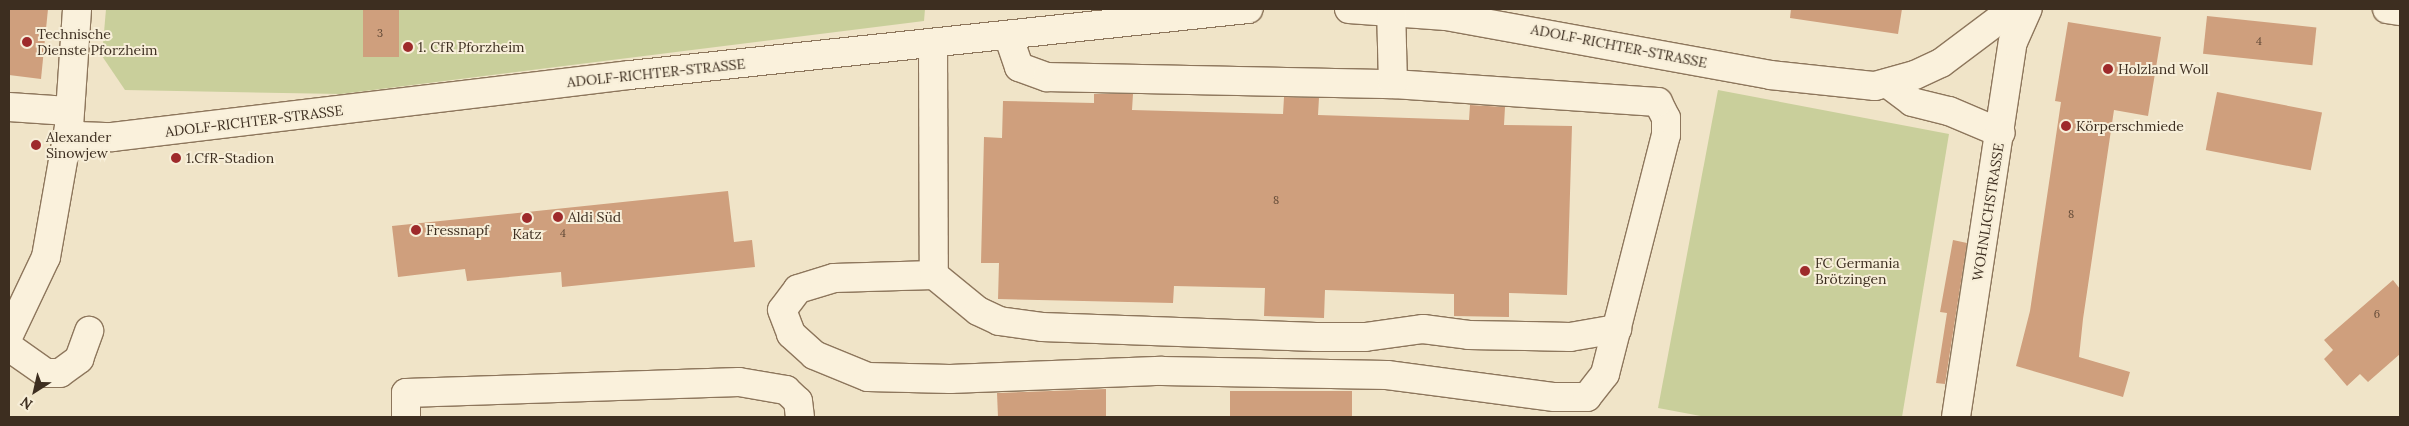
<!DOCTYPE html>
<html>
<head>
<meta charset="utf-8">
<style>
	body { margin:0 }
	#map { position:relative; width:2409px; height:426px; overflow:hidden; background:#f0e4c8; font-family:Lora,serif }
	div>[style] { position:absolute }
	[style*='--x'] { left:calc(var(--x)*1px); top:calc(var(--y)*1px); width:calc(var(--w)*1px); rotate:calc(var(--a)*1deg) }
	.green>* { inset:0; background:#c9cf9b }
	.building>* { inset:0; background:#cf9f7d; transform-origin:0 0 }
	.roads { filter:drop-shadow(1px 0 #8d765c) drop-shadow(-1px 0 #8d765c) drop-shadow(0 1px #8d765c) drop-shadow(0 -1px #8d765c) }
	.minor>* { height:28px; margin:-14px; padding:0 14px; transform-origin:14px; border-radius:14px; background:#faf1dc }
	.dots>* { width:14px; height:14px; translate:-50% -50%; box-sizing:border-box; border:2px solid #f7eed8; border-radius:50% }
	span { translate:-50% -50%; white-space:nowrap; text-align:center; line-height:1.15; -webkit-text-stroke:4px #f7eed8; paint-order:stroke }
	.number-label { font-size:11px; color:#624a37 }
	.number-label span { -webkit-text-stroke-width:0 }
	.poi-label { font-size:14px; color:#3d2e20 }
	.left { translate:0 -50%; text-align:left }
	.street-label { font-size:14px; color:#3d2e20 }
	.frame { position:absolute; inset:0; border:10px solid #3d2e20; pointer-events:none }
	.north { position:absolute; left:10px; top:366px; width:50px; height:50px; -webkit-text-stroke:4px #f7eed8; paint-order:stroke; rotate:215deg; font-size:14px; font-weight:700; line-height:20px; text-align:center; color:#3d2e20 }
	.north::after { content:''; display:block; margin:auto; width:18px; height:22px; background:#3d2e20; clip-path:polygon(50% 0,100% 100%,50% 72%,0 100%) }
</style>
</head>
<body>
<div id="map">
	<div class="green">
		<i style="clip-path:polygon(106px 9px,925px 9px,924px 21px,341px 94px,125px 90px,102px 56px)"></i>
		<i style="clip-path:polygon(1718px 90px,1949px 134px,1902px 417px,1706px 417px,1658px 408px)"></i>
	</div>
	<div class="building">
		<i style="clip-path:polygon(9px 9px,48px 9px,41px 79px,9px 75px)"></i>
		<i style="left:363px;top:9px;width:36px;height:48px"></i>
		<i style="clip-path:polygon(1791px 9px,1902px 9px,1898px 34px,1790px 18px)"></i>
		<i style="left:2207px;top:16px;width:110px;height:38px;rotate:6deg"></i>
		<i style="clip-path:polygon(2068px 22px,2161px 37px,2148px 116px,2114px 110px,2083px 319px,2079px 357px,2130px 372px,2123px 397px,2016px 366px,2030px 311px,2061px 102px,2055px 101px)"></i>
		<i style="left:2217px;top:92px;width:107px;height:59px;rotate:11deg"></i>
		<i style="clip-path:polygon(1094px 94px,1133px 94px,1132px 110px,1283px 114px,1284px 97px,1319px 98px,1318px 115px,1469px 120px,1470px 105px,1505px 107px,1504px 125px,1572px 126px,1567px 295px,1509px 293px,1509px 317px,1454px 316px,1454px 294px,1325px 290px,1324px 318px,1264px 316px,1265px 288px,1174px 286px,1173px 303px,998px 299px,999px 263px,981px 263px,984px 137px,1002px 138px,1003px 101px,1094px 103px)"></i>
		<i style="clip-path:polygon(728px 191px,734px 242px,752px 240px,755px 267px,562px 287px,561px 272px,467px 281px,465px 269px,398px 277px,392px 226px)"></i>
		<i style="clip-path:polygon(1953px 240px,1967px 243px,1945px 384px,1936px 383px,1947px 313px,1940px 312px)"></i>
		<i style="clip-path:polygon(2393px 280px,2400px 289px,2400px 354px,2368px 382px,2360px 374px,2347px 386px,2324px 359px,2333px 350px,2324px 340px)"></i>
		<i style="clip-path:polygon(1106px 389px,1106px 417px,998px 417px,997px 393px)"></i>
		<i style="left:1230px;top:391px;width:122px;height:26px"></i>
	</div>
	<div class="roads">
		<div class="minor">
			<i style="--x:1349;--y:9;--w:97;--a:4.1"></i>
			<i style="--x:1446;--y:16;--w:329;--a:10.3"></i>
			<i style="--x:1770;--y:75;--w:106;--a:6"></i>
			<i style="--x:1875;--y:86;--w:41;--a:-15.4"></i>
			<i style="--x:1915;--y:75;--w:29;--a:-25"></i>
			<i style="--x:1941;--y:63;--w:90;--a:-36.9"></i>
			<i style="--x:2387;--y:9;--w:13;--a:9"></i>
			<i style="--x:1008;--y:35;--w:34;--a:71"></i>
			<i style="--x:1019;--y:67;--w:30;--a:20"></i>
			<i style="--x:1047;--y:77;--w:346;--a:1.2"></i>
			<i style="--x:933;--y:44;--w:231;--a:89.8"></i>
			<i style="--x:934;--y:275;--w:100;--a:178.3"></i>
			<i style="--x:834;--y:278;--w:38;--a:163"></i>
			<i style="--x:798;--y:289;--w:26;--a:127"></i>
			<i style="--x:782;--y:310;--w:26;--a:69"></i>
			<i style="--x:791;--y:334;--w:31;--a:42"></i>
			<i style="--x:814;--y:355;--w:58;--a:22.2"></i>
			<i style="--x:868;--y:377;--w:82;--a:1.4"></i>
			<i style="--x:950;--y:379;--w:212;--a:-2.2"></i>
			<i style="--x:1162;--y:371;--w:225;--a:1"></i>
			<i style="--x:1387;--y:375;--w:169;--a:7.5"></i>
			<i style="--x:1555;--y:397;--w:32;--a:0"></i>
			<i style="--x:1587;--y:397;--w:29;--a:-52"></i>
			<i style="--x:1605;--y:374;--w:247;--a:-75.7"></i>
			<i style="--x:1666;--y:135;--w:17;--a:-90"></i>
			<i style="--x:1666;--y:118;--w:18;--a:-117"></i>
			<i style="--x:1658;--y:102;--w:266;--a:-176.1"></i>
			<i style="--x:1393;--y:84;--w:74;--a:-91.5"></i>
			<i style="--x:1887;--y:83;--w:31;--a:37"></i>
			<i style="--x:1912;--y:102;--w:38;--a:14"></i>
			<i style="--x:1949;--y:111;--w:56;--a:22.9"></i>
			<i style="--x:9;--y:107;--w:59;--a:3.9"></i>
			<i style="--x:69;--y:127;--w:12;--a:48"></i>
			<i style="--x:77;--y:136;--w:35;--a:2"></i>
			<i style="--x:112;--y:137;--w:522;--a:-6.83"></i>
			<i style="--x:630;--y:75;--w:622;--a:-6.1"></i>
			<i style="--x:934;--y:275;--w:57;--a:39.3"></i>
			<i style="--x:978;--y:311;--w:23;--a:25"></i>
			<i style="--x:999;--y:321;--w:43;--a:7.9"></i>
			<i style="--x:1042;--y:327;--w:274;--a:2.1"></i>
			<i style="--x:1316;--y:337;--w:49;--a:0"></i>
			<i style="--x:1365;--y:337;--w:59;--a:-7.9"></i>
			<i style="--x:1423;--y:329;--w:46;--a:7.4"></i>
			<i style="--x:1469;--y:335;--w:101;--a:1.1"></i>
			<i style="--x:1570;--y:337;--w:48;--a:-9.7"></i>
			<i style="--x:9;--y:335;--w:86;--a:-64.6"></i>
			<i style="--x:46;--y:257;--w:132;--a:-80"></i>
			<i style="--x:69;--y:127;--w:118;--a:-86.1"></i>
			<i style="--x:9;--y:347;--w:45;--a:35.1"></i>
			<i style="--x:46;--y:373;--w:14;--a:0"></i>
			<i style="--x:60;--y:373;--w:24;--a:-36"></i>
			<i style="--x:79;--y:359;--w:30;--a:-70"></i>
			<i style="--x:406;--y:417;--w:24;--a:-90"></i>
			<i style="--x:406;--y:393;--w:333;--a:-1.9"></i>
			<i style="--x:739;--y:382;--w:48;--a:9.7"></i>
			<i style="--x:786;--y:390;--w:16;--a:43"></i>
			<i style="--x:798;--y:401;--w:16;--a:83"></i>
			<i style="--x:1956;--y:417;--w:379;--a:-81.4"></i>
			<i style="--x:2013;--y:42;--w:36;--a:-66"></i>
		</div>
	</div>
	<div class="dots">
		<i style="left:27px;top:42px;background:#9e2a2b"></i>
		<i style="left:408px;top:47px;background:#9e2a2b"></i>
		<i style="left:2108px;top:69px;background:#9e2a2b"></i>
		<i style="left:2066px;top:126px;background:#9e2a2b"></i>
		<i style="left:36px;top:145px;background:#9e2a2b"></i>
		<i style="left:176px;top:158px;background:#9e2a2b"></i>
		<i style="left:558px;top:217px;background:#9e2a2b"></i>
		<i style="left:527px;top:218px;background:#9e2a2b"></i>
		<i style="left:416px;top:230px;background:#9e2a2b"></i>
		<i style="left:1805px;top:271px;background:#9e2a2b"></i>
	</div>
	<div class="number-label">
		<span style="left:380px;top:33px">3</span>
		<span style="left:2259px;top:41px">4</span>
		<span style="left:1276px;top:200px">8</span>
		<span style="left:2071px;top:214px">8</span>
		<span style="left:563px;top:233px">4</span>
		<span style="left:2377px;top:314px">6</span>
	</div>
	<div class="poi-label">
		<span class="left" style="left:37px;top:42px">Technische<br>Dienste Pforzheim</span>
		<span class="left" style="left:418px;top:47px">1. CfR Pforzheim</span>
		<span class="left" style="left:2118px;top:69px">Holzland Woll</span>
		<span class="left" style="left:2076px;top:126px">Körperschmiede</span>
		<span class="left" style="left:46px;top:145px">Alexander<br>Sinowjew</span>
		<span class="left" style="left:186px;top:158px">1.CfR-Stadion</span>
		<span class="left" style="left:568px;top:217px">Aldi Süd</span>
		<span class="left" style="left:426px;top:230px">Fressnapf</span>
		<span style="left:527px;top:234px">Katz</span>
		<span class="left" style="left:1815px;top:271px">FC Germania<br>Brötzingen</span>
	</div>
	<div class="street-label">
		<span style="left:1619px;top:46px;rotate:11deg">ADOLF-RICHTER-STRASSE</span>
		<span style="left:656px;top:73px;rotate:-6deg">ADOLF-RICHTER-STRASSE</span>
		<span style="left:254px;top:121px;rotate:-7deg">ADOLF-RICHTER-STRASSE</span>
		<span style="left:1988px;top:212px;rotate:-81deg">WOHNLICHSTRASSE</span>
	</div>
	<div class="frame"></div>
	<div class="north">N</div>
</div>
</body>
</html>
